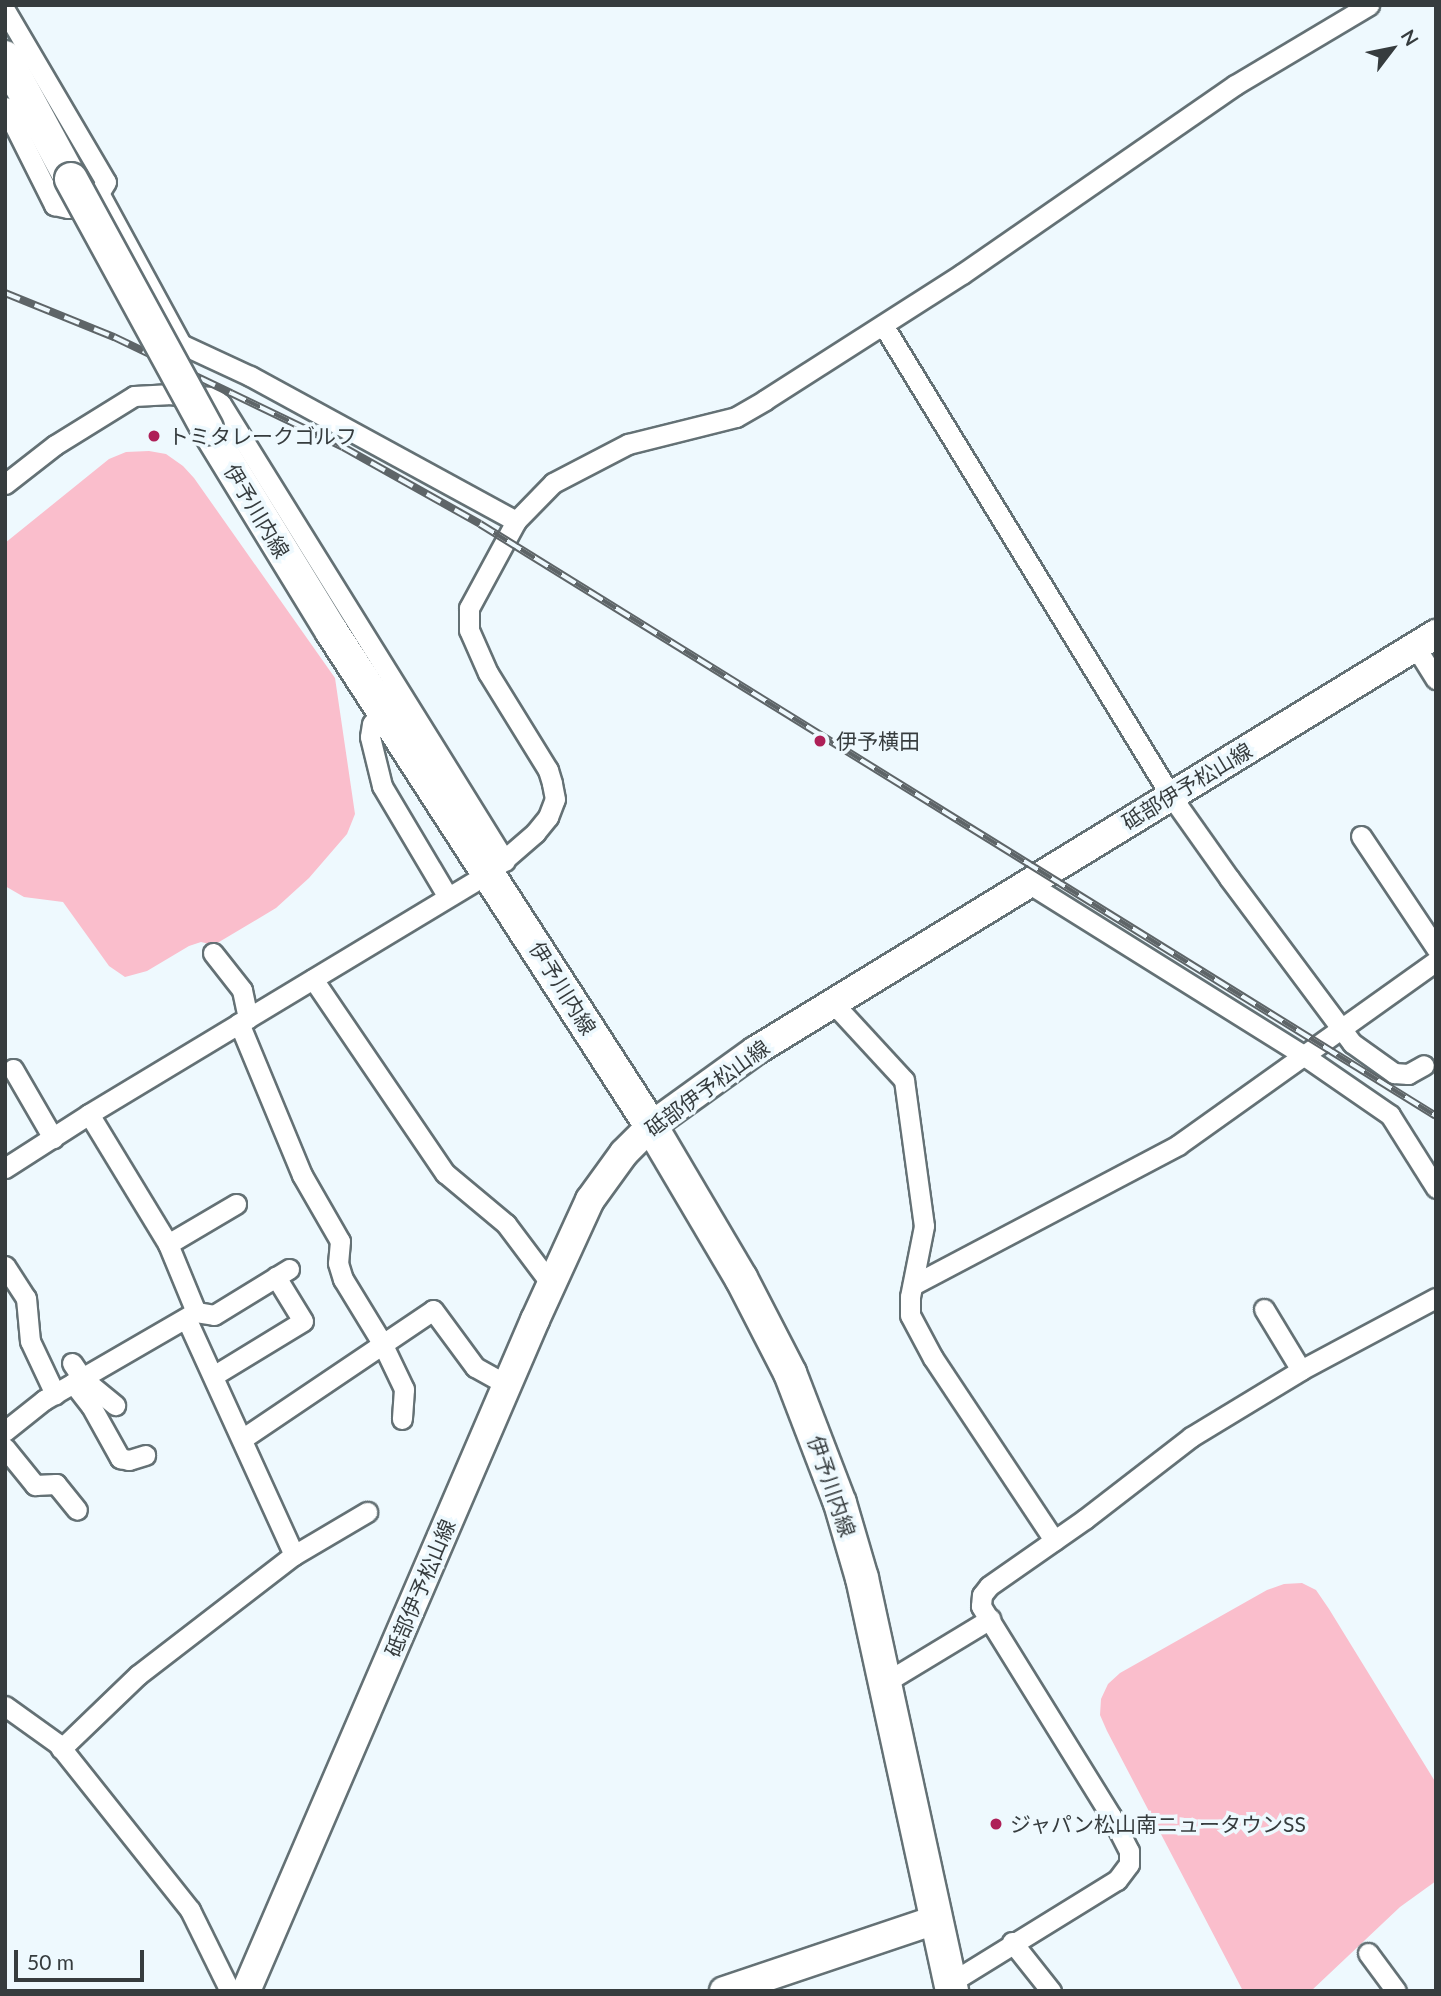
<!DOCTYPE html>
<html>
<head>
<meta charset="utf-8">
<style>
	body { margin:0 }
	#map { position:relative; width:1441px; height:1996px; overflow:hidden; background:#eef9fe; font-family:Lato,"Noto Sans JP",sans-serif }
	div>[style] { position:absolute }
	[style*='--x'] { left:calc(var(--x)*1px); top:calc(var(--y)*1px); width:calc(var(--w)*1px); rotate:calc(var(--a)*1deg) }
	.water>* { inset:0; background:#fabecc }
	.roads { filter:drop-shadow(2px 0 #647175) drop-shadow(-2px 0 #647175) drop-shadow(0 2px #647175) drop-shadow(0 -2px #647175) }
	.street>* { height:19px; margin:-9.5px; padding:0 9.5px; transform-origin:9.5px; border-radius:9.5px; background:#fff }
	.secondary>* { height:28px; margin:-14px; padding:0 14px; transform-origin:14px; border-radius:14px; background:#fff }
	.primary>* { height:32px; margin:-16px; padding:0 16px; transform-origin:16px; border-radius:16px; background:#fff }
	.rail>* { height:8px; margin-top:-4px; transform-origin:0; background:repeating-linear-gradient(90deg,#eef9fe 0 16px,#5e6568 0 32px); box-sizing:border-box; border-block:2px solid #5e6568 }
	.bridges { filter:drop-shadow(2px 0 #647175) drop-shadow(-2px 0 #647175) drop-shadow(0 2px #647175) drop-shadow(0 -2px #647175) }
	.primary-bridge>* { height:32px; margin:-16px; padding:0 16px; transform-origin:16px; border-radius:16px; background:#fff }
	.dots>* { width:19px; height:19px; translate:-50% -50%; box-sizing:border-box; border:4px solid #eef9fe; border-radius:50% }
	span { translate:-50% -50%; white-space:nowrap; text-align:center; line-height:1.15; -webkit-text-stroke:7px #eef9fe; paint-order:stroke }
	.poi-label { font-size:21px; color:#363c3e }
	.left { translate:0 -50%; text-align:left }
	.street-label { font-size:21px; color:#363c3e }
	.frame { position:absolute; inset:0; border:7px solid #363c3e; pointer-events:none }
	.north { position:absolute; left:1357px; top:14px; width:70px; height:70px; -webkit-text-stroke:5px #eef9fe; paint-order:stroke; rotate:58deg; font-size:19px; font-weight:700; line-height:28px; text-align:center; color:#363c3e }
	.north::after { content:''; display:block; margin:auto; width:24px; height:32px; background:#363c3e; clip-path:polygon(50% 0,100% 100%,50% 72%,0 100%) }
	.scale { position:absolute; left:14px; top:1950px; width:130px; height:32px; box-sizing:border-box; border:4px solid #363c3e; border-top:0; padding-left:9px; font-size:21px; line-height:24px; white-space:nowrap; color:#363c3e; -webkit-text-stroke:5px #eef9fe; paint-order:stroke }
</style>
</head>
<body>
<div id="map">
	<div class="water">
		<i style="clip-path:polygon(149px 451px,166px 454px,183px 466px,194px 478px,335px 678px,355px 814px,347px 834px,309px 878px,276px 908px,214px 945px,201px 942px,189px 946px,147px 971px,125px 977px,109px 966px,63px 902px,24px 897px,5px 886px,5px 543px,109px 459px,126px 452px)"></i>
		<i style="clip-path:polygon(1302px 1583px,1316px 1590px,1329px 1609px,1436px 1783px,1436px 1881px,1400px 1907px,1311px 1991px,1243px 1991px,1107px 1731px,1100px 1715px,1101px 1699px,1108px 1684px,1120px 1673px,1267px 1590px,1284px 1584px)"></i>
	</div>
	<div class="roads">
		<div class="street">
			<i style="--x:5;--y:10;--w:199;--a:59.6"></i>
			<i style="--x:106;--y:182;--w:13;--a:122"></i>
			<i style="--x:99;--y:193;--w:172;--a:61.5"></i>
			<i style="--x:181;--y:344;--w:76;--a:24.9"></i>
			<i style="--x:250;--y:376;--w:303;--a:28.6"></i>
			<i style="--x:5;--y:107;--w:110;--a:63.4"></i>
			<i style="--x:54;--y:205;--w:14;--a:12"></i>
			<i style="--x:68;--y:208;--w:27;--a:-27"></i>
			<i style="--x:883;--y:325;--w:552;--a:58.56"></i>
			<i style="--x:1171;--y:796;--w:100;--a:54.7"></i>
			<i style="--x:1229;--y:878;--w:206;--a:53.3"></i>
			<i style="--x:1352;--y:1043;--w:52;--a:35.5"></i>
			<i style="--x:1394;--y:1073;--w:14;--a:4"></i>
			<i style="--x:1408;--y:1074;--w:18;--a:-29"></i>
			<i style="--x:5;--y:484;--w:63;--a:-38"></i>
			<i style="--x:55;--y:445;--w:93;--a:-31.8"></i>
			<i style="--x:134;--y:396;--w:33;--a:-3"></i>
			<i style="--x:167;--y:394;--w:45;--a:3.8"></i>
			<i style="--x:212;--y:397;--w:11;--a:38"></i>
			<i style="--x:221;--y:404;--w:538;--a:58.14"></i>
			<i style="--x:1415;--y:646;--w:39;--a:58"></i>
			<i style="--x:384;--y:710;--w:18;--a:131"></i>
			<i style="--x:372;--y:724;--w:13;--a:99"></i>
			<i style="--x:370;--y:737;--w:50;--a:76.2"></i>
			<i style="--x:382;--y:786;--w:129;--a:59.3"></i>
			<i style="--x:1361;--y:836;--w:135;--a:56.2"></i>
			<i style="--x:1028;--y:883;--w:324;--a:32"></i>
			<i style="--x:1303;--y:1055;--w:106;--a:34.6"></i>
			<i style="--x:1390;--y:1115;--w:86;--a:57.8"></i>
			<i style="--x:213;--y:953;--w:47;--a:51.9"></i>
			<i style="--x:242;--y:990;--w:29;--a:78"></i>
			<i style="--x:313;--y:979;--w:235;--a:55.8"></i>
			<i style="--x:445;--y:1173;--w:80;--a:39.9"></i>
			<i style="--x:506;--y:1224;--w:75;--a:53.1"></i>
			<i style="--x:832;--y:1002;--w:106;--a:47.3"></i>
			<i style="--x:904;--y:1080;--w:147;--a:82.2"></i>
			<i style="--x:924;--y:1226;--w:72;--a:101.2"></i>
			<i style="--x:910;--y:1297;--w:18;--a:90"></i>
			<i style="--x:910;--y:1315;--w:49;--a:61.9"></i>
			<i style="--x:933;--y:1358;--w:219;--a:56.4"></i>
			<i style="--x:239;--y:1023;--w:165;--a:67.5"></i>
			<i style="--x:302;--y:1175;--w:76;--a:60.1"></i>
			<i style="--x:340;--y:1241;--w:22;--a:95"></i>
			<i style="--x:338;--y:1263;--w:17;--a:73"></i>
			<i style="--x:343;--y:1279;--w:75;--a:58.6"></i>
			<i style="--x:382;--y:1343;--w:51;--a:64.4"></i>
			<i style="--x:404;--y:1389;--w:30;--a:94"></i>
			<i style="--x:13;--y:1069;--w:80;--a:59.9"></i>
			<i style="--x:5;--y:1168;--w:100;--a:-32.7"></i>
			<i style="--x:89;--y:1114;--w:468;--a:-31.1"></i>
			<i style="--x:490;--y:872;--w:60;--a:-40.9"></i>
			<i style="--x:535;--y:833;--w:21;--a:-51"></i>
			<i style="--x:548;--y:817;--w:19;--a:-69"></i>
			<i style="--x:555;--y:799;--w:16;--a:-101"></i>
			<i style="--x:552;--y:783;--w:14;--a:-107"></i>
			<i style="--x:548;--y:770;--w:114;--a:-121.7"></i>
			<i style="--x:488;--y:673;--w:47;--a:-113.8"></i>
			<i style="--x:469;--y:630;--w:22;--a:-90"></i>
			<i style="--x:469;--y:608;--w:99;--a:-61.6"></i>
			<i style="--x:516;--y:521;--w:53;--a:-45.8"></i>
			<i style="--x:553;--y:483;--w:85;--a:-27.5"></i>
			<i style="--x:628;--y:444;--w:111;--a:-14"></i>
			<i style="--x:736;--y:417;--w:34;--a:-30"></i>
			<i style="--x:765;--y:400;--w:234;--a:-32.6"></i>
			<i style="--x:962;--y:274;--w:332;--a:-34.7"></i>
			<i style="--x:1235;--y:85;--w:156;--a:-30.8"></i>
			<i style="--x:168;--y:1244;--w:79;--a:-30.5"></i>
			<i style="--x:5;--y:1266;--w:38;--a:57"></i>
			<i style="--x:26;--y:1298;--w:43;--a:84.7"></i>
			<i style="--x:30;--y:1341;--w:59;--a:64.7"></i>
			<i style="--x:913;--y:1285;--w:300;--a:-27.8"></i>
			<i style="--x:1178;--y:1145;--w:317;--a:-35.5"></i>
			<i style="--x:1264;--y:1309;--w:71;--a:58.8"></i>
			<i style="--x:196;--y:1312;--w:18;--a:9"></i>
			<i style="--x:214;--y:1315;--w:88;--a:-31.5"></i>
			<i style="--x:72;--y:1363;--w:18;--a:56"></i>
			<i style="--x:82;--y:1378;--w:43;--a:39.3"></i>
			<i style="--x:213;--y:1376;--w:105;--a:-31.4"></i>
			<i style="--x:303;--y:1321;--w:52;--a:-121.5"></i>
			<i style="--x:73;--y:1383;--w:29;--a:52"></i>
			<i style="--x:91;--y:1406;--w:60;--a:60.9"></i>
			<i style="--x:120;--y:1458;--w:9;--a:13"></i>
			<i style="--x:129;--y:1460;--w:17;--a:-17"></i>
			<i style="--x:5;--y:1431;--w:50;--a:-38.5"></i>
			<i style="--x:44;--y:1400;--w:176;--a:-30.1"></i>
			<i style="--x:196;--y:1312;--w:74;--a:-112.4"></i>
			<i style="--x:168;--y:1244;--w:152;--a:-121.3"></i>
			<i style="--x:242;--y:1439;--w:230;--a:-34"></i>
			<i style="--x:433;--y:1310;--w:71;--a:53.6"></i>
			<i style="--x:475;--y:1367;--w:37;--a:29"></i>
			<i style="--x:5;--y:1448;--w:48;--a:51"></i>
			<i style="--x:35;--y:1485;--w:21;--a:-3"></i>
			<i style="--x:56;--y:1484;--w:33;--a:51"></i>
			<i style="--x:294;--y:1555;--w:85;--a:-30.5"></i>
			<i style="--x:886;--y:1682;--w:122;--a:-31.2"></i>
			<i style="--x:5;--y:1706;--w:65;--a:35.6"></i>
			<i style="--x:58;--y:1744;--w:212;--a:51.5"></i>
			<i style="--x:190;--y:1910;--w:90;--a:63.7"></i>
			<i style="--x:61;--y:1749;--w:107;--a:-43.9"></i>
			<i style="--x:138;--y:1675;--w:197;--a:-37.6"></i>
			<i style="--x:294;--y:1555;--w:260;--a:-114.5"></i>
			<i style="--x:1012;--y:1942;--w:63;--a:51.5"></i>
			<i style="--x:1368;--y:1953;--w:47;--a:53.6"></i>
			<i style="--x:950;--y:1983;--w:196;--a:-31.7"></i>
			<i style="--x:1117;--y:1880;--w:20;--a:-53"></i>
			<i style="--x:1129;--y:1864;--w:13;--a:-90"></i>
			<i style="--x:1129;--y:1851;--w:39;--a:-117"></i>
			<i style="--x:1111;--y:1816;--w:247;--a:-121.8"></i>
			<i style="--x:981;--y:1606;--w:11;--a:-85"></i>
			<i style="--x:982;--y:1595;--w:11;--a:-52"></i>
			<i style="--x:989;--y:1586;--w:117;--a:-34.9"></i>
			<i style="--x:1085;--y:1519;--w:134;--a:-37.7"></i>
			<i style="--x:1191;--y:1437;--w:129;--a:-31.3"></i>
			<i style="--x:1301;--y:1370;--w:153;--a:-28.1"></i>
		</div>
		<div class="secondary">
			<i style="--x:246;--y:1991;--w:731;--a:-66.7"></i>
			<i style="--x:535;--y:1320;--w:132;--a:-65.4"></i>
			<i style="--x:590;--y:1200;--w:58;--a:-54.1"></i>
			<i style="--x:624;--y:1153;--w:38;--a:-45"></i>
			<i style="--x:651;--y:1126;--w:128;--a:-35.8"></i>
			<i style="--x:755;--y:1051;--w:799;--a:-31.48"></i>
			<i style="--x:724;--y:1991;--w:223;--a:-18.6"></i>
		</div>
		<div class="primary">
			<i style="--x:5;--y:57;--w:139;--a:61.6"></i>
			<i style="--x:207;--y:428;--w:239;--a:58.5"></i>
			<i style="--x:332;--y:632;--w:588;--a:57.15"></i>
			<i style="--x:651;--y:1126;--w:177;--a:59.4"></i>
			<i style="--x:741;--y:1278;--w:107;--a:62.7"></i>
			<i style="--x:790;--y:1373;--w:139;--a:69"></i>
			<i style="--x:840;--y:1503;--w:78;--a:73.7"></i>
			<i style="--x:862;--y:1578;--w:423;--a:77.7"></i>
		</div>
	</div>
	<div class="rail">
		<i style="--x:5;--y:293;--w:118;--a:22"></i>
		<i style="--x:114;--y:337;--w:130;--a:25.6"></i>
		<i style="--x:231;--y:393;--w:124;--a:25.7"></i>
		<i style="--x:343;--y:447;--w:157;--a:29.3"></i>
		<i style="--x:480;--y:524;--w:1124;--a:31.77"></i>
	</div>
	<div class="bridges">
		<div class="primary-bridge">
			<i style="--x:71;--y:179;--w:284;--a:61.4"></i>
		</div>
	</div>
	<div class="dots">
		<i style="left:154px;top:436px;background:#ae2058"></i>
		<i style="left:820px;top:741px;background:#ae2058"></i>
		<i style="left:996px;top:1824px;background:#ae2058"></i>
	</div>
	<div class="poi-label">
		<span class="left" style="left:168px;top:436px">トミタレークゴルフ</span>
		<span class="left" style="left:836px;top:741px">伊予横田</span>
		<span class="left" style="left:1010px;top:1824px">ジャパン松山南ニュータウンSS</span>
	</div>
	<div class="street-label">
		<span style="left:257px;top:511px;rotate:59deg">伊予川内線</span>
		<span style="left:1187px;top:786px;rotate:-31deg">砥部伊予松山線</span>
		<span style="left:563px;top:988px;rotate:58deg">伊予川内線</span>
		<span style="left:707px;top:1088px;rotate:-36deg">砥部伊予松山線</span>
		<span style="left:832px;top:1486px;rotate:71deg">伊予川内線</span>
		<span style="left:420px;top:1588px;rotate:-67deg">砥部伊予松山線</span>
	</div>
	<div class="frame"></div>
	<div class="north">N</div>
	<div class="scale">50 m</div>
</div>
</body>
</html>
